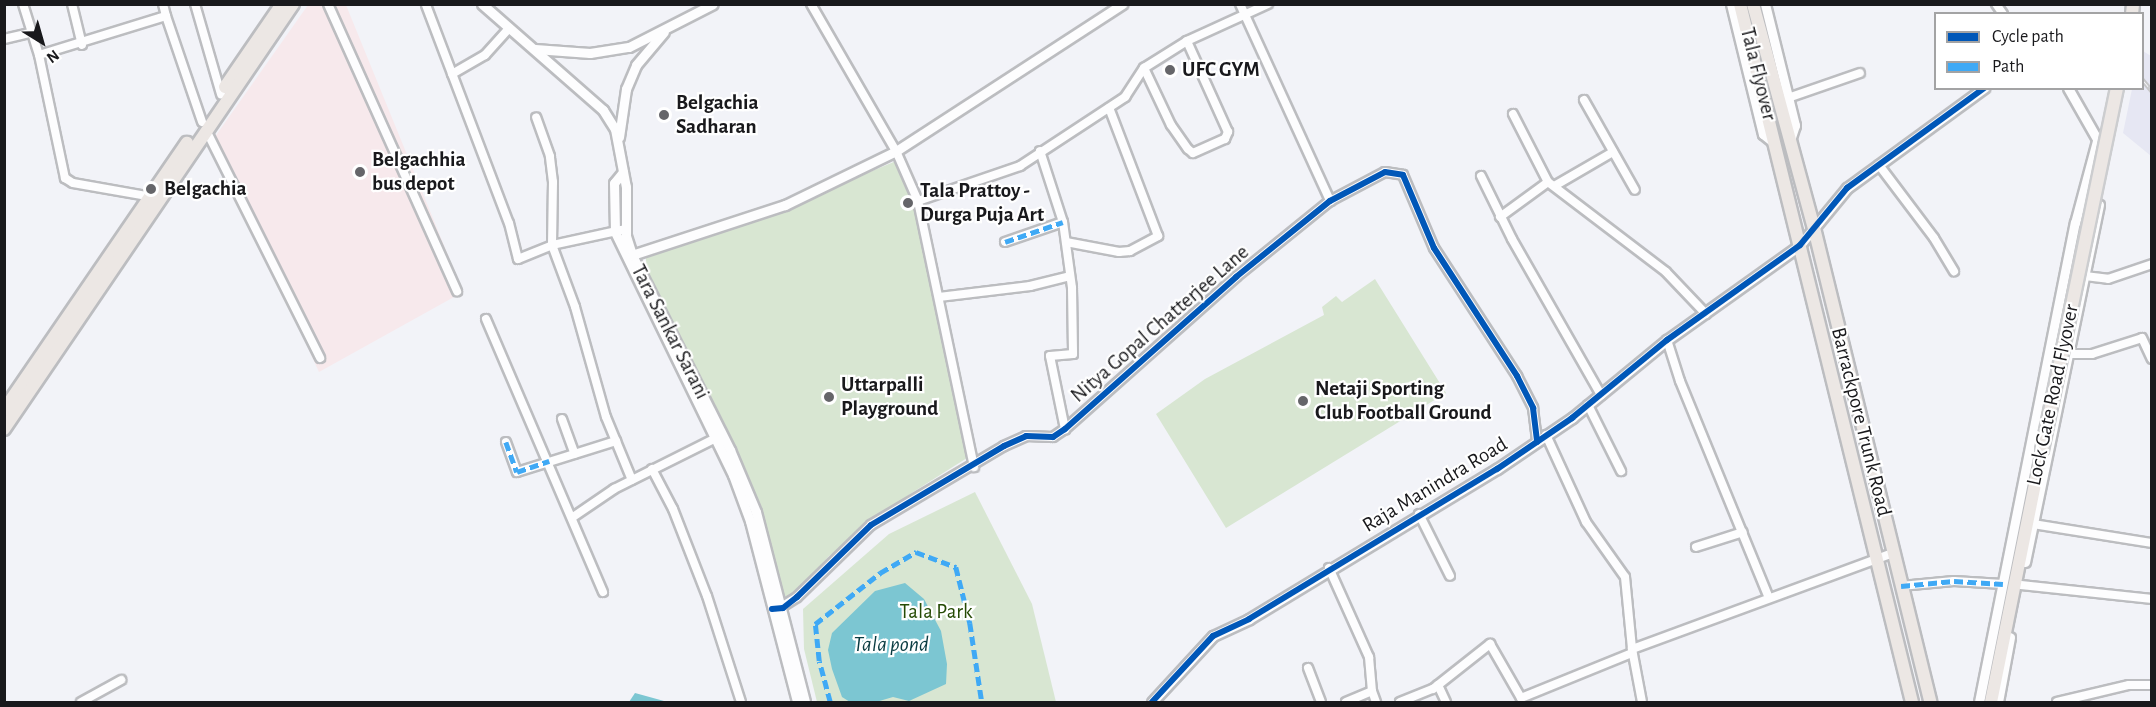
<!DOCTYPE html>
<html>
<head>
<meta charset="utf-8">
<style>
	body { margin:0 }
	#map { position:relative; width:2156px; height:707px; overflow:hidden; background:#f2f3f8; font-family:"Alegreya Sans",sans-serif }
	div>[style] { position:absolute }
	[style*='--x'] { left:calc(var(--x)*1px); top:calc(var(--y)*1px); width:calc(var(--w)*1px); rotate:calc(var(--a)*1deg) }
	.built>* { inset:0; background:#e6e7f3 }
	.industrial>* { inset:0; background:#f7e9ec }
	.green>* { inset:0; background:#d8e6d2 }
	.water>* { inset:0; background:#7cc6d2 }
	.roads { filter:drop-shadow(2px 0 #bcbdc0) drop-shadow(-2px 0 #bcbdc0) drop-shadow(0 2px #bcbdc0) drop-shadow(0 -2px #bcbdc0) }
	.minor>* { height:8px; margin:-4px; padding:0 4px; transform-origin:4px; border-radius:4px; background:#fdfdfe }
	.tertiary>* { height:9px; margin:-4.5px; padding:0 4.5px; transform-origin:4.5px; border-radius:4.5px; background:#fdfdfe }
	.primary>* { height:12px; margin:-6px; padding:0 6px; transform-origin:6px; border-radius:6px; background:#ece7e4 }
	.rail>* { height:5px; margin-top:-2.5px; transform-origin:0; background:repeating-linear-gradient(90deg,#fff 0 9px,#c6c6c7 0 18px); box-sizing:border-box; border-block:2px solid #c6c6c7 }
	.bridges { filter:drop-shadow(2px 0 #cccdcf) drop-shadow(-2px 0 #cccdcf) drop-shadow(0 2px #cccdcf) drop-shadow(0 -2px #cccdcf) }
	.primary-bridge>* { height:12px; margin:-6px; padding:0 6px; transform-origin:6px; border-radius:6px; background:#ece7e4 }
	.quiet>* { height:4.5px; margin-top:-2.25px; transform-origin:0; background:repeating-linear-gradient(90deg,#3fa9f5 0 9px,transparent 0 13.5px) }
	.cycleway>* { height:6px; margin:-3px; padding:0 3px; transform-origin:3px; border-radius:3px; background:#0057b8 }
	.dots>* { width:16px; height:16px; translate:-50% -50%; box-sizing:border-box; border:3px solid #fff; border-radius:50% }
	span { translate:-50% -50%; white-space:nowrap; text-align:center; line-height:1.15; -webkit-text-stroke:4.5px #fff; paint-order:stroke }
	.poi-label { font-size:21px; color:#19191c; font-weight:700 }
	.left { translate:0 -50%; text-align:left }
	.street-label { font-size:21px; color:#19191c }
	.park-label { font-size:21px; color:#264b05 }
	.water-label { font-size:22px; color:#0a3c42; font-style:italic }
	.frame { position:absolute; inset:0; border:6px solid #19191c; pointer-events:none }
	.legend { position:absolute; left:1934px; top:12px; width:210px; height:78px; box-sizing:border-box; background:#fff; border:2px solid #a3a3a4; margin:0; padding:8px 10px; list-style:none; font-size:18px; color:#19191c }
	.legend li { display:flex; align-items:center; gap:12px; height:30px }
	.legend b { width:30px; border:2px solid #a3a3a4 }
	.north { position:absolute; left:12px; top:12px; width:60px; height:60px; -webkit-text-stroke:4px #fff; paint-order:stroke; rotate:143deg; font-size:16px; font-weight:700; line-height:24px; text-align:center; color:#19191c }
	.north::after { content:''; display:block; margin:auto; width:21px; height:27px; background:#19191c; clip-path:polygon(50% 0,100% 100%,50% 72%,0 100%) }
</style>
</head>
<body>
<div id="map">
	<div class="built">
		<i style="clip-path:polygon(2143px 51px,2151px 56px,2151px 156px,2123px 133px,2132px 89px,2142px 88px)"></i>
	</div>
	<div class="industrial">
		<i style="clip-path:polygon(308px 5px,346px 5px,463px 292px,319px 372px,212px 141px)"></i>
	</div>
	<div class="green">
		<i style="clip-path:polygon(896px 161px,914px 202px,967px 458px,910px 494px,829px 556px,783px 608px,772px 550px,759px 524px,753px 491px,713px 417px,646px 267px,646px 258px,734px 229px)"></i>
		<i style="clip-path:polygon(1375px 279px,1446px 393px,1226px 528px,1156px 414px,1205px 379px,1324px 315px,1322px 307px,1336px 296px,1342px 302px)"></i>
		<i style="clip-path:polygon(975px 492px,1032px 604px,1056px 702px,817px 702px,804px 649px,803px 609px,889px 534px)"></i>
	</div>
	<div class="water">
		<i style="clip-path:polygon(905px 583px,924px 599px,941px 631px,947px 664px,946px 684px,909px 701px,893px 697px,876px 702px,850px 702px,842px 697px,832px 669px,828px 650px,832px 633px,875px 591px)"></i>
		<i style="clip-path:polygon(635px 693px,664px 701px,666px 702px,629px 702px)"></i>
	</div>
	<div class="roads">
		<div class="minor">
			<i style="--x:23;--y:4;--w:53;--a:72.6"></i>
			<i style="--x:39;--y:55;--w:126;--a:78.1"></i>
			<i style="--x:65;--y:178;--w:9;--a:32"></i>
			<i style="--x:73;--y:183;--w:80;--a:10"></i>
			<i style="--x:72;--y:4;--w:42;--a:76.3"></i>
			<i style="--x:163;--y:4;--w:12;--a:76"></i>
			<i style="--x:195;--y:4;--w:94;--a:73.9"></i>
			<i style="--x:328;--y:4;--w:315;--a:65.8"></i>
			<i style="--x:811;--y:4;--w:170;--a:60"></i>
			<i style="--x:896;--y:151;--w:55;--a:66.3"></i>
			<i style="--x:918;--y:201;--w:272;--a:78.1"></i>
			<i style="--x:1240;--y:4;--w:217;--a:65.4"></i>
			<i style="--x:1996;--y:4;--w:12;--a:55"></i>
			<i style="--x:426;--y:5;--w:233;--a:69.2"></i>
			<i style="--x:509;--y:223;--w:37;--a:76"></i>
			<i style="--x:518;--y:259;--w:37;--a:-22"></i>
			<i style="--x:552;--y:245;--w:63;--a:-89.1"></i>
			<i style="--x:553;--y:182;--w:26;--a:-97"></i>
			<i style="--x:550;--y:156;--w:41;--a:-109.7"></i>
			<i style="--x:4;--y:39;--w:28;--a:-13"></i>
			<i style="--x:39;--y:55;--w:133;--a:-17.1"></i>
			<i style="--x:166;--y:16;--w:112;--a:71.2"></i>
			<i style="--x:1144;--y:68;--w:63;--a:64.7"></i>
			<i style="--x:1171;--y:125;--w:29;--a:55"></i>
			<i style="--x:1188;--y:149;--w:6;--a:39"></i>
			<i style="--x:1193;--y:153;--w:35;--a:-24"></i>
			<i style="--x:1225;--y:139;--w:8;--a:-67"></i>
			<i style="--x:1228;--y:132;--w:100;--a:-114.3"></i>
			<i style="--x:452;--y:74;--w:38;--a:-30"></i>
			<i style="--x:485;--y:55;--w:36;--a:-48"></i>
			<i style="--x:1788;--y:98;--w:76;--a:-19.1"></i>
			<i style="--x:1584;--y:100;--w:103;--a:60.5"></i>
			<i style="--x:1513;--y:114;--w:76;--a:62.8"></i>
			<i style="--x:1548;--y:182;--w:148;--a:37.3"></i>
			<i style="--x:1666;--y:272;--w:58;--a:46.4"></i>
			<i style="--x:206;--y:130;--w:255;--a:63.4"></i>
			<i style="--x:1040;--y:151;--w:75;--a:72.1"></i>
			<i style="--x:1063;--y:222;--w:67;--a:82.2"></i>
			<i style="--x:1072;--y:288;--w:66;--a:89.1"></i>
			<i style="--x:1073;--y:354;--w:23;--a:175"></i>
			<i style="--x:1050;--y:356;--w:75;--a:78.4"></i>
			<i style="--x:1879;--y:165;--w:91;--a:53"></i>
			<i style="--x:1934;--y:238;--w:39;--a:59"></i>
			<i style="--x:1481;--y:176;--w:70;--a:63.8"></i>
			<i style="--x:1512;--y:239;--w:180;--a:60.3"></i>
			<i style="--x:1556;--y:185;--w:66;--a:-30.1"></i>
			<i style="--x:918;--y:201;--w:108;--a:-18.9"></i>
			<i style="--x:1020;--y:166;--w:126;--a:-33.3"></i>
			<i style="--x:1125;--y:97;--w:35;--a:-57"></i>
			<i style="--x:1144;--y:68;--w:51;--a:-32.1"></i>
			<i style="--x:1187;--y:41;--w:89;--a:-24.6"></i>
			<i style="--x:1500;--y:217;--w:59;--a:-36.1"></i>
			<i style="--x:626;--y:229;--w:76;--a:167.8"></i>
			<i style="--x:552;--y:245;--w:66;--a:69.6"></i>
			<i style="--x:575;--y:307;--w:114;--a:74.3"></i>
			<i style="--x:606;--y:417;--w:68;--a:67.6"></i>
			<i style="--x:1005;--y:242;--w:61;--a:-19"></i>
			<i style="--x:1066;--y:242;--w:54;--a:10.7"></i>
			<i style="--x:1119;--y:252;--w:11;--a:-5"></i>
			<i style="--x:1130;--y:251;--w:32;--a:-28"></i>
			<i style="--x:1158;--y:236;--w:137;--a:-110.9"></i>
			<i style="--x:2085;--y:276;--w:23;--a:7"></i>
			<i style="--x:2108;--y:279;--w:46;--a:-18.8"></i>
			<i style="--x:939;--y:297;--w:92;--a:-6.9"></i>
			<i style="--x:1030;--y:286;--w:41;--a:-14"></i>
			<i style="--x:486;--y:319;--w:297;--a:66.8"></i>
			<i style="--x:1667;--y:340;--w:43;--a:72.4"></i>
			<i style="--x:1680;--y:381;--w:232;--a:67.7"></i>
			<i style="--x:2069;--y:354;--w:23;--a:0"></i>
			<i style="--x:2092;--y:354;--w:52;--a:-17.7"></i>
			<i style="--x:2142;--y:338;--w:23;--a:65"></i>
			<i style="--x:1588;--y:405;--w:74;--a:63.4"></i>
			<i style="--x:562;--y:419;--w:37;--a:70"></i>
			<i style="--x:1546;--y:435;--w:96;--a:65.3"></i>
			<i style="--x:1586;--y:522;--w:67;--a:54.7"></i>
			<i style="--x:1625;--y:577;--w:72;--a:84.4"></i>
			<i style="--x:1632;--y:649;--w:54;--a:79.3"></i>
			<i style="--x:506;--y:442;--w:32;--a:70"></i>
			<i style="--x:517;--y:472;--w:104;--a:-17.4"></i>
			<i style="--x:652;--y:469;--w:45;--a:62.3"></i>
			<i style="--x:673;--y:509;--w:93;--a:68.7"></i>
			<i style="--x:707;--y:596;--w:111;--a:72.2"></i>
			<i style="--x:1419;--y:514;--w:69;--a:63.4"></i>
			<i style="--x:573;--y:517;--w:50;--a:-34.3"></i>
			<i style="--x:614;--y:489;--w:116;--a:-26.6"></i>
			<i style="--x:2033;--y:524;--w:121;--a:9.1"></i>
			<i style="--x:1696;--y:547;--w:49;--a:-17.7"></i>
			<i style="--x:1329;--y:568;--w:98;--a:65.8"></i>
			<i style="--x:1369;--y:657;--w:34;--a:85"></i>
			<i style="--x:2021;--y:585;--w:132;--a:6.1"></i>
			<i style="--x:1901;--y:586;--w:53;--a:-5.4"></i>
			<i style="--x:1954;--y:581;--w:49;--a:3.5"></i>
			<i style="--x:778;--y:609;--w:22;--a:-32"></i>
			<i style="--x:797;--y:597;--w:103;--a:-44.2"></i>
			<i style="--x:871;--y:525;--w:155;--a:-30.7"></i>
			<i style="--x:1004;--y:446;--w:24;--a:-24"></i>
			<i style="--x:1026;--y:436;--w:27;--a:2"></i>
			<i style="--x:1053;--y:437;--w:14;--a:-34"></i>
			<i style="--x:1065;--y:429;--w:229;--a:-41.6"></i>
			<i style="--x:1236;--y:277;--w:121;--a:-39"></i>
			<i style="--x:1330;--y:201;--w:62;--a:-27.8"></i>
			<i style="--x:1385;--y:172;--w:18;--a:9"></i>
			<i style="--x:1403;--y:175;--w:79;--a:67"></i>
			<i style="--x:1434;--y:248;--w:153;--a:57"></i>
			<i style="--x:1517;--y:376;--w:36;--a:63"></i>
			<i style="--x:1533;--y:408;--w:34;--a:83"></i>
			<i style="--x:1632;--y:649;--w:278;--a:-20.2"></i>
			<i style="--x:1308;--y:668;--w:36;--a:69"></i>
			<i style="--x:1438;--y:685;--w:19;--a:65"></i>
			<i style="--x:81;--y:702;--w:46;--a:-28.8"></i>
			<i style="--x:1346;--y:702;--w:28;--a:-23"></i>
			<i style="--x:1372;--y:691;--w:12;--a:70"></i>
			<i style="--x:1400;--y:702;--w:35;--a:-22"></i>
			<i style="--x:1433;--y:689;--w:73;--a:-38.3"></i>
			<i style="--x:1490;--y:644;--w:62;--a:60.1"></i>
			<i style="--x:1521;--y:698;--w:120;--a:-22.1"></i>
			<i style="--x:2057;--y:702;--w:74;--a:-13.3"></i>
			<i style="--x:2129;--y:685;--w:23;--a:0"></i>
		</div>
		<div class="tertiary">
			<i style="--x:482;--y:4;--w:161;--a:41.2"></i>
			<i style="--x:603;--y:110;--w:22;--a:58"></i>
			<i style="--x:615;--y:129;--w:59;--a:79.3"></i>
			<i style="--x:626;--y:187;--w:49;--a:90"></i>
			<i style="--x:626;--y:236;--w:20;--a:72"></i>
			<i style="--x:632;--y:255;--w:218;--a:63.3"></i>
			<i style="--x:730;--y:450;--w:67;--a:67.2"></i>
			<i style="--x:756;--y:512;--w:196;--a:75.5"></i>
			<i style="--x:1731;--y:4;--w:134;--a:76.2"></i>
			<i style="--x:1763;--y:134;--w:14;--a:39"></i>
			<i style="--x:1765;--y:4;--w:125;--a:76.1"></i>
			<i style="--x:1795;--y:125;--w:16;--a:108"></i>
			<i style="--x:535;--y:49;--w:55;--a:4.2"></i>
			<i style="--x:590;--y:53;--w:39;--a:-9"></i>
			<i style="--x:629;--y:47;--w:94;--a:-27.1"></i>
			<i style="--x:2068;--y:88;--w:73;--a:60.3"></i>
			<i style="--x:619;--y:137;--w:49;--a:-81.7"></i>
			<i style="--x:626;--y:89;--w:26;--a:-67"></i>
			<i style="--x:636;--y:65;--w:43;--a:-49.7"></i>
			<i style="--x:623;--y:172;--w:14;--a:129"></i>
			<i style="--x:614;--y:183;--w:49;--a:88.8"></i>
			<i style="--x:615;--y:232;--w:270;--a:64.1"></i>
			<i style="--x:733;--y:475;--w:49;--a:69.7"></i>
			<i style="--x:750;--y:521;--w:187;--a:75.4"></i>
			<i style="--x:632;--y:255;--w:161;--a:-18.1"></i>
			<i style="--x:785;--y:205;--w:123;--a:-25.9"></i>
			<i style="--x:896;--y:151;--w:270;--a:-33"></i>
			<i style="--x:2025;--y:562;--w:365;--a:-78.3"></i>
			<i style="--x:1152;--y:702;--w:90;--a:-47.3"></i>
			<i style="--x:1213;--y:636;--w:40;--a:-25"></i>
			<i style="--x:1249;--y:619;--w:290;--a:-31.2"></i>
			<i style="--x:1497;--y:469;--w:91;--a:-34.2"></i>
			<i style="--x:1572;--y:418;--w:123;--a:-39.4"></i>
			<i style="--x:1667;--y:340;--w:163;--a:-35.5"></i>
			<i style="--x:1800;--y:245;--w:74;--a:-50.5"></i>
			<i style="--x:1847;--y:188;--w:170;--a:-36.1"></i>
			<i style="--x:1979;--y:702;--w:489;--a:-78.7"></i>
			<i style="--x:2075;--y:223;--w:89;--a:-75"></i>
			<i style="--x:1998;--y:702;--w:66;--a:-79.5"></i>
		</div>
		<div class="primary">
			<i style="--x:1740;--y:4;--w:719;--a:76.16"></i>
			<i style="--x:1753;--y:4;--w:232;--a:74.8"></i>
			<i style="--x:1814;--y:228;--w:488;--a:76.2"></i>
			<i style="--x:2132;--y:14;--w:10;--a:-84"></i>
			<i style="--x:225;--y:87;--w:101;--a:-55.5"></i>
			<i style="--x:4;--y:410;--w:324;--a:-55.6"></i>
			<i style="--x:4;--y:429;--w:514;--a:-55.78"></i>
			<i style="--x:1991;--y:702;--w:257;--a:-78.6"></i>
		</div>
	</div>
	<div class="rail">
		<i style="--x:2142;--y:79;--w:16;--a:50"></i>
	</div>
	<div class="bridges">
		<div class="primary-bridge">
			<i style="--x:2042;--y:450;--w:370;--a:-78.3"></i>
		</div>
	</div>
	<div class="quiet">
		<i style="--x:1005;--y:242;--w:61;--a:-19"></i>
		<i style="--x:506;--y:442;--w:32;--a:70"></i>
		<i style="--x:517;--y:472;--w:34;--a:-19"></i>
		<i style="--x:1901;--y:586;--w:53;--a:-5.4"></i>
		<i style="--x:1954;--y:581;--w:49;--a:3.5"></i>
		<i style="--x:830;--y:702;--w:42;--a:-105"></i>
		<i style="--x:819;--y:661;--w:37;--a:-96"></i>
		<i style="--x:815;--y:624;--w:83;--a:-38.1"></i>
		<i style="--x:880;--y:573;--w:42;--a:-30.3"></i>
		<i style="--x:916;--y:552;--w:43;--a:20.6"></i>
		<i style="--x:956;--y:567;--w:58;--a:76"></i>
		<i style="--x:970;--y:623;--w:80;--a:81.4"></i>
	</div>
	<div class="cycleway">
		<i style="--x:772;--y:609;--w:11;--a:-5"></i>
		<i style="--x:783;--y:608;--w:18;--a:-38"></i>
		<i style="--x:797;--y:597;--w:103;--a:-44.2"></i>
		<i style="--x:871;--y:525;--w:155;--a:-30.7"></i>
		<i style="--x:1004;--y:446;--w:24;--a:-24"></i>
		<i style="--x:1026;--y:436;--w:27;--a:2"></i>
		<i style="--x:1053;--y:437;--w:14;--a:-34"></i>
		<i style="--x:1065;--y:429;--w:229;--a:-41.6"></i>
		<i style="--x:1236;--y:277;--w:121;--a:-39"></i>
		<i style="--x:1330;--y:201;--w:62;--a:-27.8"></i>
		<i style="--x:1385;--y:172;--w:18;--a:9"></i>
		<i style="--x:1403;--y:175;--w:79;--a:67"></i>
		<i style="--x:1434;--y:248;--w:153;--a:57"></i>
		<i style="--x:1517;--y:376;--w:36;--a:63"></i>
		<i style="--x:1533;--y:408;--w:34;--a:83"></i>
		<i style="--x:1152;--y:702;--w:90;--a:-47.3"></i>
		<i style="--x:1213;--y:636;--w:40;--a:-25"></i>
		<i style="--x:1249;--y:619;--w:290;--a:-31.2"></i>
		<i style="--x:1497;--y:469;--w:91;--a:-34.2"></i>
		<i style="--x:1572;--y:418;--w:123;--a:-39.4"></i>
		<i style="--x:1667;--y:340;--w:163;--a:-35.5"></i>
		<i style="--x:1800;--y:245;--w:74;--a:-50.5"></i>
		<i style="--x:1847;--y:188;--w:170;--a:-36.1"></i>
	</div>
	<div class="dots">
		<i style="left:1170px;top:70px;background:#656569"></i>
		<i style="left:664px;top:115px;background:#656569"></i>
		<i style="left:360px;top:172px;background:#656569"></i>
		<i style="left:151px;top:189px;background:#656569"></i>
		<i style="left:908px;top:203px;background:#656569"></i>
		<i style="left:829px;top:397px;background:#656569"></i>
		<i style="left:1303px;top:401px;background:#656569"></i>
	</div>
	<div class="poi-label">
		<span class="left" style="left:1182px;top:70px">UFC GYM</span>
		<span class="left" style="left:676px;top:115px">Belgachia<br>Sadharan</span>
		<span class="left" style="left:372px;top:172px">Belgachhia<br>bus depot</span>
		<span class="left" style="left:164px;top:189px">Belgachia</span>
		<span class="left" style="left:920px;top:203px">Tala Prattoy -<br>Durga Puja Art</span>
		<span class="left" style="left:841px;top:397px">Uttarpalli<br>Playground</span>
		<span class="left" style="left:1315px;top:401px">Netaji Sporting<br>Club Football Ground</span>
	</div>
	<div class="street-label">
		<span style="left:1758px;top:74px;rotate:76deg">Tala Flyover</span>
		<span style="left:1160px;top:324px;rotate:-41deg">Nitya Gopal Chatterjee Lane</span>
		<span style="left:670px;top:332px;rotate:63deg">Tara Sankar Sarani</span>
		<span style="left:2053px;top:395px;rotate:-78deg">Lock Gate Road Flyover</span>
		<span style="left:1861px;top:422px;rotate:76deg">Barrackpore Trunk Road</span>
		<span style="left:1435px;top:485px;rotate:-31deg">Raja Manindra Road</span>
	</div>
	<div class="park-label">
		<span style="left:936px;top:612px">Tala Park</span>
	</div>
	<div class="water-label">
		<span style="left:891px;top:645px">Tala pond</span>
	</div>
	<div class="frame"></div>
	<ul class="legend">
	<li><b style="height:8px;background:#0057b8"></b>Cycle path</li>
	<li><b style="height:8px;background:#3fa9f5"></b>Path</li>
	</ul>
	<div class="north">N</div>
</div>
</body>
</html>
